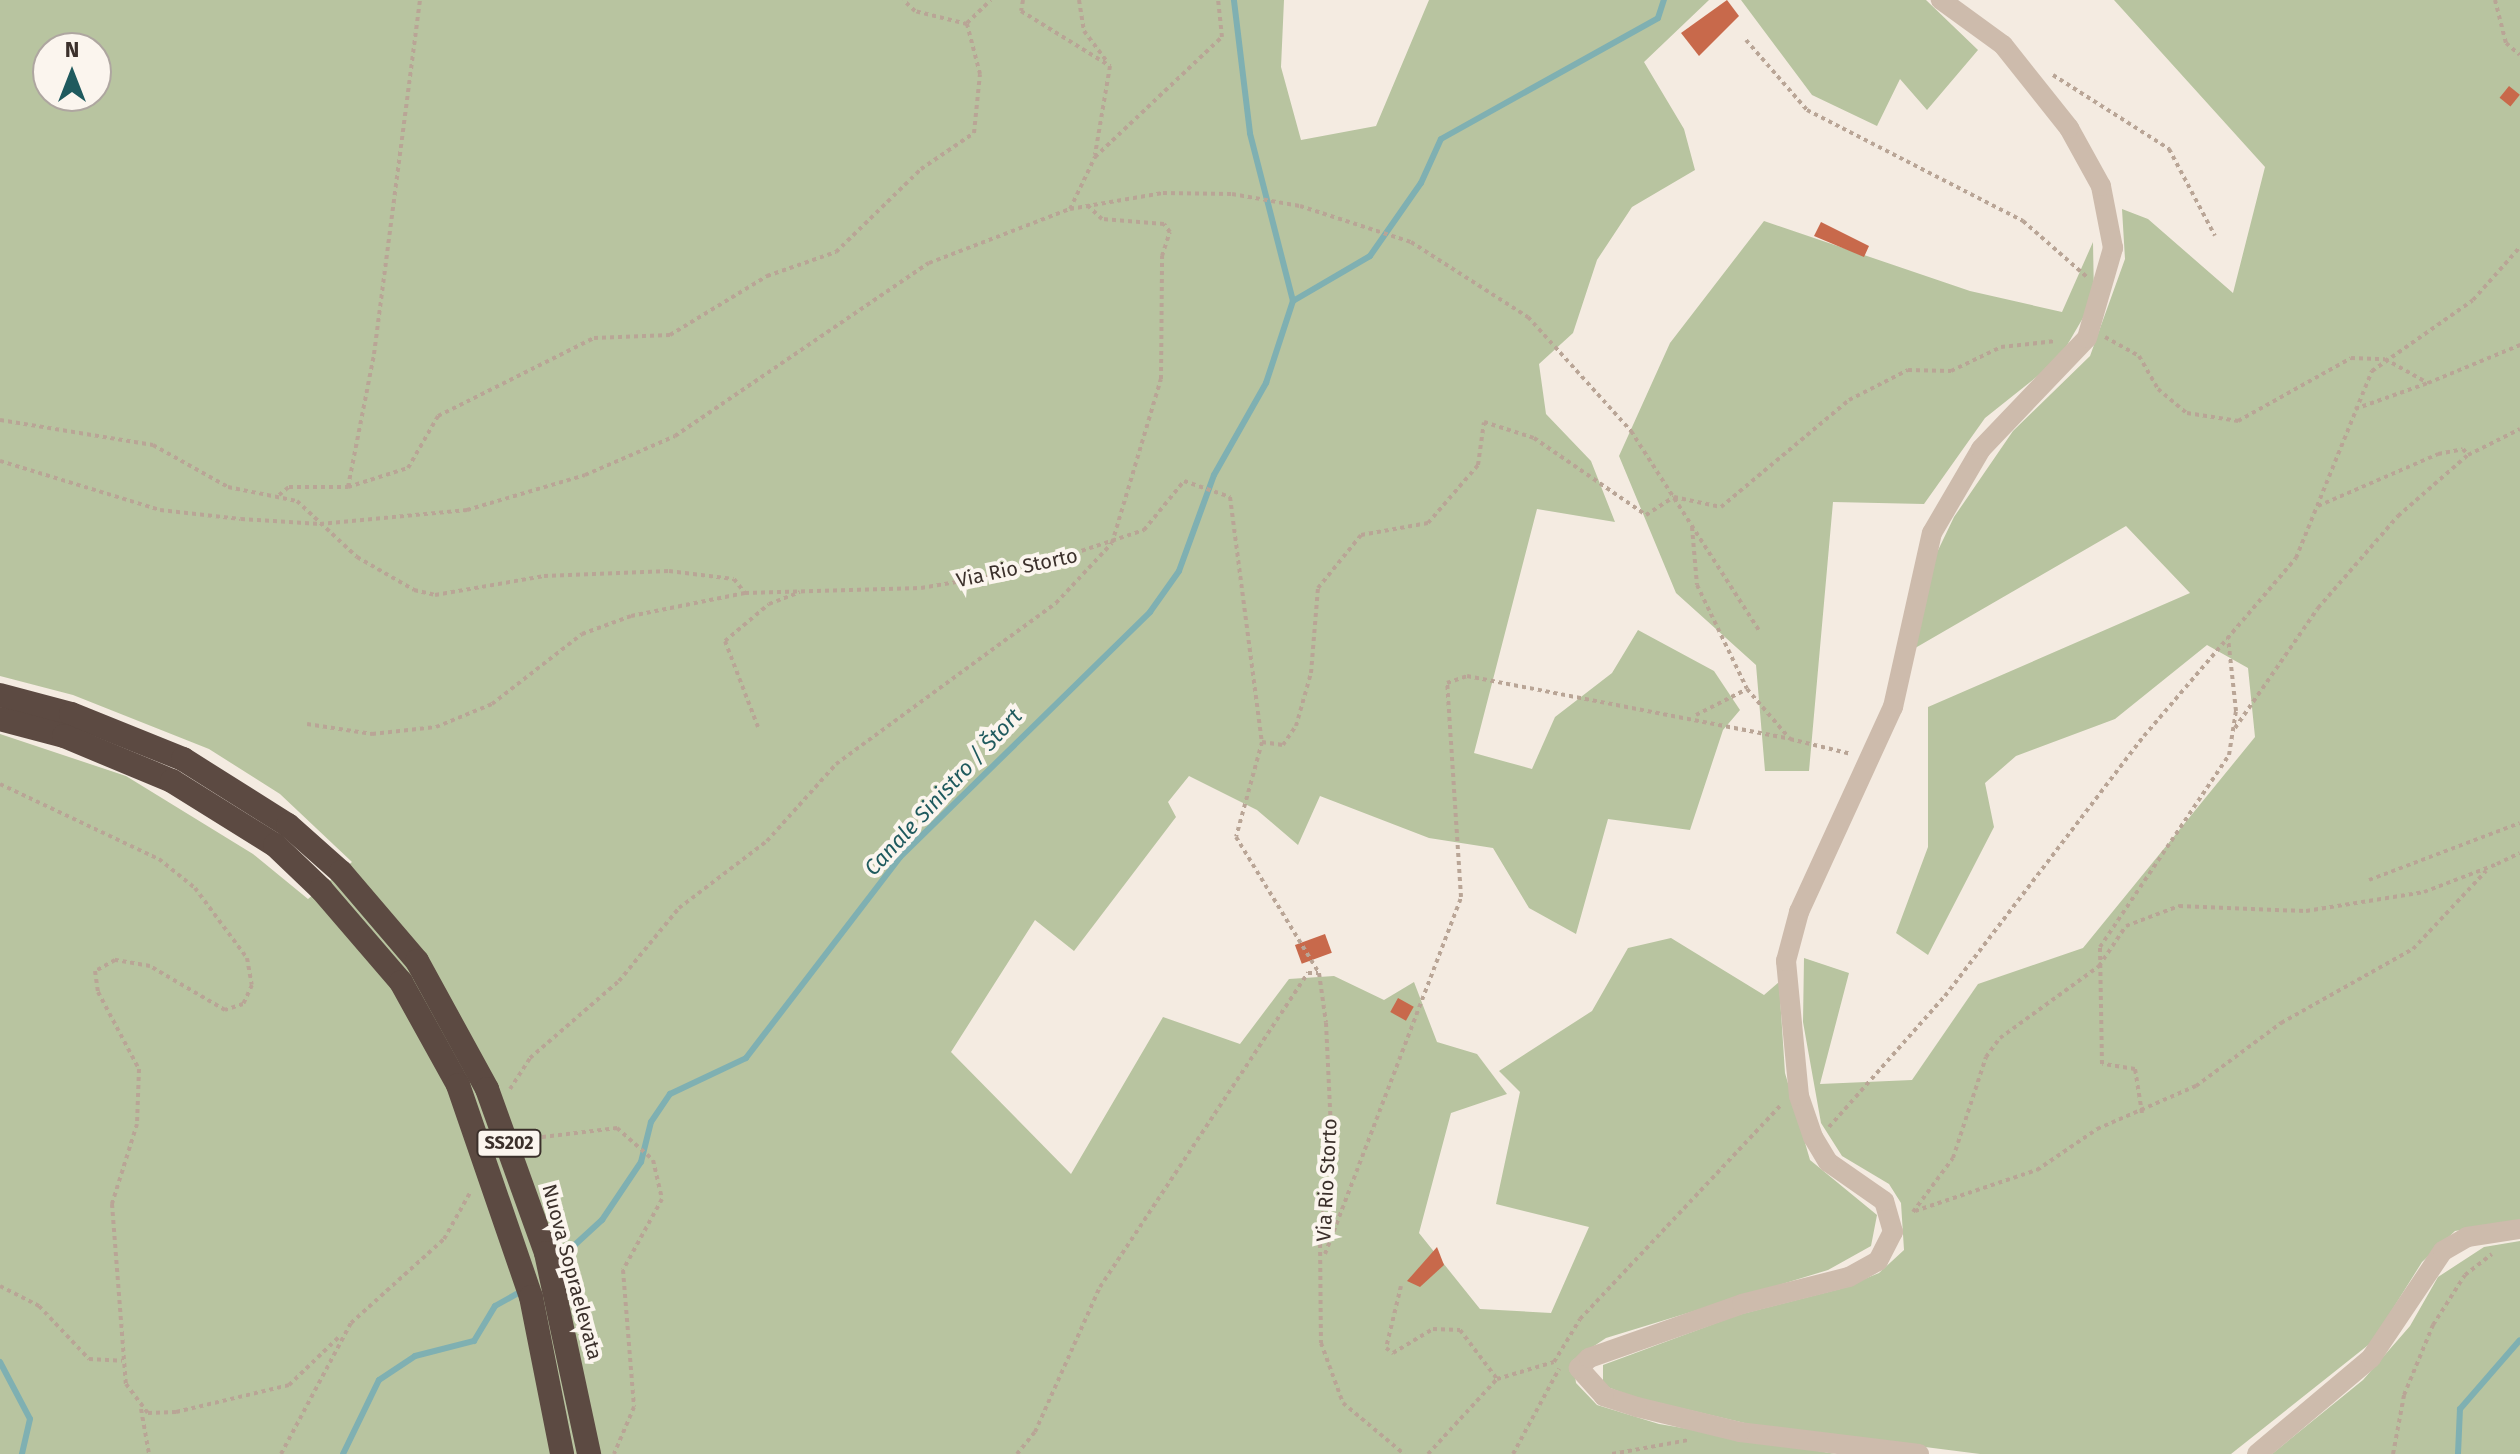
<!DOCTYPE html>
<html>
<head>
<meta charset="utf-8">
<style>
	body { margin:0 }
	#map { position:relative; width:2520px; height:1454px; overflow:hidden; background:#f4ebe1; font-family:"Fira Sans",sans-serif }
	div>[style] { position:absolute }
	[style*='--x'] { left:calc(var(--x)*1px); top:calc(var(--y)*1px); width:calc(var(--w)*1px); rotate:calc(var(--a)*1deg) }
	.green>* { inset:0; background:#b8c4a0 }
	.stream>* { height:6px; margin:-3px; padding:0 3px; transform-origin:3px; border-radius:3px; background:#7fb0b2 }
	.building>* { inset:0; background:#c8694b; transform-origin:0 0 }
	.path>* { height:4px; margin-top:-2px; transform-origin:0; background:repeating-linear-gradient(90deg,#b9a596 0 4px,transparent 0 8px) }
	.minor>* { height:20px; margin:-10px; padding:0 10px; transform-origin:10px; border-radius:10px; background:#cdbbac }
	.highway>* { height:24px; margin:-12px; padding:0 12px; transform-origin:12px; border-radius:12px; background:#5c4a42 }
	.highway-bridge>* { height:24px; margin:-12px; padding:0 12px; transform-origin:12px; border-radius:12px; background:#5c4a42 }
	span { translate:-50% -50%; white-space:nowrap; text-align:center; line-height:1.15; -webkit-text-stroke:8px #fbf5ee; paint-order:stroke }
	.shield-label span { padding:2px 6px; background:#fbf5ee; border:2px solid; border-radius:6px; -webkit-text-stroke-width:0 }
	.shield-label { font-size:18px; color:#3b302b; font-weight:700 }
	.street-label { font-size:20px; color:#3b302b }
	.water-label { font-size:22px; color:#1f5a5e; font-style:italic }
	.north { position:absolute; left:32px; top:32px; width:80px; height:80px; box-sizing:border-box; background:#fbf5ee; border:2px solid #aea6a0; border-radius:50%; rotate:0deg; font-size:22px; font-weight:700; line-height:32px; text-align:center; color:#3b302b }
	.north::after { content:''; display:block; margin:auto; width:28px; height:36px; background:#1f5a5e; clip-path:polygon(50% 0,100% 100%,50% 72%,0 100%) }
</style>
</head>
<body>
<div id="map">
	<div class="green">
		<i style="clip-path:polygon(evenodd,0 0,1284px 0,1281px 67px,1301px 140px,1376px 126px,1429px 0,1709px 0,1644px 62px,1684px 129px,1695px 170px,1632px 207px,1597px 260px,1573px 333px,1539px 364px,1546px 414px,1591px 461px,1615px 522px,1537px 509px,1474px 753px,1532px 769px,1555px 717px,1612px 673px,1638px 630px,1714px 671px,1740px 710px,1723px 730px,1690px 830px,1608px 819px,1576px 934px,1529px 908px,1493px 848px,1429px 838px,1320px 796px,1298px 845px,1257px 810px,1189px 776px,1168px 802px,1176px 817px,1074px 951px,1035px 920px,951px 1052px,1071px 1174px,1163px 1017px,1240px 1044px,1289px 979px,1334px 976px,1384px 1000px,1414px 982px,1437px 1042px,1477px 1054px,1507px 1094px,1451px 1113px,1419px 1233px,1480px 1309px,1551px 1313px,1589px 1227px,1496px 1204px,1520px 1092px,1499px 1071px,1592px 1011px,1628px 948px,1671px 938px,1764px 995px,1779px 982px,1785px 1073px,1810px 1160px,1877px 1215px,1871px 1246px,1828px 1270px,1606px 1338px,1573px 1360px,1576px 1383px,1597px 1405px,1659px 1424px,1836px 1454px,0 1454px,0 734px,126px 776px,253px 854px,308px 899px,352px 862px,280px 794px,209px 749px,73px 695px,0 676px,0 0,48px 48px,96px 48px,96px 96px,48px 96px,48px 48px)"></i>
		<i style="clip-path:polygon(1741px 0,1926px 0,1978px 50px,1927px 110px,1900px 79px,1877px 126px,1812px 95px)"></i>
		<i style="clip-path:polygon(2114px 0,2520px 0,2520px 1220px,2455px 1231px,2422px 1262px,2372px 1342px,2231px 1454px,1980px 1454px,1753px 1425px,1630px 1396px,1603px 1385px,1603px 1365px,1738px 1315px,1840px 1289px,1879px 1273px,1904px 1250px,1901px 1203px,1889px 1184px,1842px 1156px,1821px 1123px,1803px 1022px,1804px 958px,1849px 973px,1820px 1084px,1912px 1080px,1978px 984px,2083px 948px,2255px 737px,2248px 668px,2207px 645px,2115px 719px,2016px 756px,1985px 783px,1994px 827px,1928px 955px,1896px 933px,1928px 847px,1928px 707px,2190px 593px,2126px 526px,1910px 651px,1930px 567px,1954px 517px,2013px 431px,2090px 356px,2125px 259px,2122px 209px,2148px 219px,2233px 293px,2265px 167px)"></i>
		<i style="clip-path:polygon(1764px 221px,1970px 291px,2062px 312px,2093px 242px,2094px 299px,2059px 359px,1985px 418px,1924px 504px,1833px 502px,1809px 771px,1765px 771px,1756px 665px,1676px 593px,1619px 456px,1670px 343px)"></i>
		<i style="clip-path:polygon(2520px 1241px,2520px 1454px,2272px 1454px,2363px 1380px,2410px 1326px,2438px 1277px,2484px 1247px)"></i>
	</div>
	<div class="stream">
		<i style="--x:1293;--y:301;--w:89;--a:-30.3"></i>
		<i style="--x:1370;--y:256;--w:89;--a:-55.1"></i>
		<i style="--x:1421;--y:183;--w:48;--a:-65.6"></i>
		<i style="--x:1441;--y:139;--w:248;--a:-29.1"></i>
		<i style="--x:1658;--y:18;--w:19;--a:-72"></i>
		<i style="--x:555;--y:1263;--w:64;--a:-42.5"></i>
		<i style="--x:602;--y:1220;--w:70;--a:-56.1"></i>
		<i style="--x:641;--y:1162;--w:41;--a:-76"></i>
		<i style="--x:651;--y:1122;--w:34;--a:-56"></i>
		<i style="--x:670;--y:1094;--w:84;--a:-25.3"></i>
		<i style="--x:746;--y:1058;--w:253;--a:-52.5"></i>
		<i style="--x:900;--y:857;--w:350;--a:-44.4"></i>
		<i style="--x:1150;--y:612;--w:50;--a:-54.7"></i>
		<i style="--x:1179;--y:571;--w:102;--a:-70"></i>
		<i style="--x:1214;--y:475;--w:106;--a:-60.5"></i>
		<i style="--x:1266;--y:383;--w:86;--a:-71.8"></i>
		<i style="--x:1293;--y:301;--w:173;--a:-104.4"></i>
		<i style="--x:1250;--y:133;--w:134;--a:-96.9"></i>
		<i style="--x:0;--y:1362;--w:64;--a:62.2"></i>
		<i style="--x:30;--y:1419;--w:36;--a:103"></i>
		<i style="--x:343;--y:1454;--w:82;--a:-64.1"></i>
		<i style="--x:379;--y:1380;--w:43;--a:-33.7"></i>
		<i style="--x:415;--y:1356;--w:61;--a:-14.3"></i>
		<i style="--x:474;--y:1341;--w:41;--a:-59"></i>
		<i style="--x:495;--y:1306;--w:31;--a:-29"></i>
		<i style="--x:2458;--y:1454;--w:45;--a:-87.5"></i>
		<i style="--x:2460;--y:1409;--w:91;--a:-49"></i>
	</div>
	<div class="building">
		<i style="clip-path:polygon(1727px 0,1739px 16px,1699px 56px,1681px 33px)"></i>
		<i style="left:2509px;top:86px;width:14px;height:15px;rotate:39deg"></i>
		<i style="clip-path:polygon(1821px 222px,1869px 246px,1864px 257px,1814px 236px)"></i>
		<i style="left:1325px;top:934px;width:20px;height:32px;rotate:70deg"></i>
		<i style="left:1398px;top:998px;width:18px;height:16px;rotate:29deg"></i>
		<i style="clip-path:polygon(1437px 1247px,1444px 1265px,1420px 1287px,1407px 1281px)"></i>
	</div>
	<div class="path">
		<i style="--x:1023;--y:0;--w:11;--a:100"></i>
		<i style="--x:1021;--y:11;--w:105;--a:31.7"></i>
		<i style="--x:1110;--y:66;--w:90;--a:99.6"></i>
		<i style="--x:1079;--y:0;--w:31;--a:81"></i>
		<i style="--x:1084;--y:31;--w:39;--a:53"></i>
		<i style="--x:2495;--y:0;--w:44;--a:75.7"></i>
		<i style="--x:2506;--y:43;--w:18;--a:41"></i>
		<i style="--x:967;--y:23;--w:33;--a:-44"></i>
		<i style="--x:1746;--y:40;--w:93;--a:48.9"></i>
		<i style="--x:1807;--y:110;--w:243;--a:27.2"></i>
		<i style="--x:2023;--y:221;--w:85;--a:41.2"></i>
		<i style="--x:2053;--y:75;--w:138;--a:32.5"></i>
		<i style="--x:2169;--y:149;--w:98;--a:62.1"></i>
		<i style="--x:1070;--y:209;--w:58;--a:-64.3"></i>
		<i style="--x:1095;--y:157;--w:175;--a:-43.4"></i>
		<i style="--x:1222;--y:37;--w:37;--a:-96"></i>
		<i style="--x:2105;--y:337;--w:39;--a:29"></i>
		<i style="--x:2139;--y:356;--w:38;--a:60"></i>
		<i style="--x:2158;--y:389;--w:38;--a:40"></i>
		<i style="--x:2187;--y:413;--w:52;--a:8.9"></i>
		<i style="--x:2238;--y:421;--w:129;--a:-29.1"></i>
		<i style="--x:2351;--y:358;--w:34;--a:2"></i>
		<i style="--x:2385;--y:359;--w:49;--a:29.2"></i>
		<i style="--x:2428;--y:383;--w:100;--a:-22.4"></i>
		<i style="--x:2355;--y:409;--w:77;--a:-19.6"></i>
		<i style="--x:0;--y:420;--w:155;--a:9.3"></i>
		<i style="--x:153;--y:445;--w:86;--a:29.2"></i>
		<i style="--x:228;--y:487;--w:70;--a:11.5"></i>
		<i style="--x:297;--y:501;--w:82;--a:43"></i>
		<i style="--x:357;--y:557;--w:66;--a:30.1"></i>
		<i style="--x:414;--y:590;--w:22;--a:13"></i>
		<i style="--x:435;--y:595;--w:111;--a:-9.9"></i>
		<i style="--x:544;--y:576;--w:125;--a:-2.3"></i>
		<i style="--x:669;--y:571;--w:65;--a:7"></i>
		<i style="--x:734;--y:579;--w:18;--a:52"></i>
		<i style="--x:0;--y:461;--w:167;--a:17"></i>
		<i style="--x:160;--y:510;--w:81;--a:6.3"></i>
		<i style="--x:241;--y:519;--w:79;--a:3.6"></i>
		<i style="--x:320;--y:524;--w:148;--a:-5.4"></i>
		<i style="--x:467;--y:510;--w:123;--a:-16.5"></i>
		<i style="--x:585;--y:475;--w:98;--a:-23.4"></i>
		<i style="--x:675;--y:436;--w:307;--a:-34.3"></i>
		<i style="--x:929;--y:263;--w:151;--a:-21"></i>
		<i style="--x:1070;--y:209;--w:94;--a:-9.8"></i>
		<i style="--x:1163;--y:193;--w:69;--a:0.8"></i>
		<i style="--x:1232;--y:194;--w:69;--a:10"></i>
		<i style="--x:1300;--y:206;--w:117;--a:18"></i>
		<i style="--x:1411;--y:242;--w:139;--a:32.7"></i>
		<i style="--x:1528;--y:317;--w:154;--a:47.9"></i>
		<i style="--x:1631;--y:431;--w:239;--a:57.3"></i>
		<i style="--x:348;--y:487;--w:136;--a:-78.9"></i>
		<i style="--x:374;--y:354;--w:357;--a:-82.6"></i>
		<i style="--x:279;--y:495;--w:13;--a:-39"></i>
		<i style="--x:289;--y:487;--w:59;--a:0"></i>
		<i style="--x:348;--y:487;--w:63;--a:-17.6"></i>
		<i style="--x:408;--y:468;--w:60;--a:-60"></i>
		<i style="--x:438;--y:416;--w:174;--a:-26.6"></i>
		<i style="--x:594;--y:338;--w:76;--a:-2.3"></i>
		<i style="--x:670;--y:335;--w:114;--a:-31.3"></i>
		<i style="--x:767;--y:276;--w:73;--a:-19.2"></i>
		<i style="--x:836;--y:252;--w:119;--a:-44.3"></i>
		<i style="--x:921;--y:169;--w:64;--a:-34.2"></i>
		<i style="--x:974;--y:133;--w:59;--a:-84.2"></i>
		<i style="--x:980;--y:74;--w:52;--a:-104.6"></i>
		<i style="--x:967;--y:24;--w:54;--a:-166"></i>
		<i style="--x:915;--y:11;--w:16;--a:-137"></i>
		<i style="--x:2318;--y:506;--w:131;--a:-23.4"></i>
		<i style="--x:2438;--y:454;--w:25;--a:-11"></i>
		<i style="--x:2463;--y:449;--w:8;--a:50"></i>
		<i style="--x:1692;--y:527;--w:58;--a:85.1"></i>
		<i style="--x:1697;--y:585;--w:115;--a:64.3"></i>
		<i style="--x:1747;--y:689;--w:66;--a:49.3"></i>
		<i style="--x:1790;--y:739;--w:63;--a:13.8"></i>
		<i style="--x:1696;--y:715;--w:57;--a:-27"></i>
		<i style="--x:307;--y:724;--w:66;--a:8.7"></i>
		<i style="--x:372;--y:734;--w:64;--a:-6.2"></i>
		<i style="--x:436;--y:727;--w:61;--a:-22.3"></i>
		<i style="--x:492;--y:704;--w:114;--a:-37.9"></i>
		<i style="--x:582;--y:634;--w:52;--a:-20.2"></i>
		<i style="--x:631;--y:616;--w:116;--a:-11.4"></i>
		<i style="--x:745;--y:593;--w:176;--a:-1.6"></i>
		<i style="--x:921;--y:588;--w:101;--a:-9.6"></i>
		<i style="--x:1021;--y:571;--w:130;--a:-18.4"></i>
		<i style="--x:1144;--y:530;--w:63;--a:-50.8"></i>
		<i style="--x:1184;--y:481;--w:49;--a:19.2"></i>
		<i style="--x:1230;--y:497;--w:247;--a:82.6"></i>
		<i style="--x:1262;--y:742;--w:98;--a:105.3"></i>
		<i style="--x:1236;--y:837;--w:159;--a:58.6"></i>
		<i style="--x:1319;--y:973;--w:50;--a:82"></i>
		<i style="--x:1326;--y:1023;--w:125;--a:87.3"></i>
		<i style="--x:1332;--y:1148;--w:89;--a:97.8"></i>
		<i style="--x:1320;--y:1236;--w:107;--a:89.5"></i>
		<i style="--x:1321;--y:1343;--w:64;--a:69.9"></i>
		<i style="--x:1343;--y:1403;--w:80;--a:39.9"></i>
		<i style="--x:758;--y:727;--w:92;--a:-111"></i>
		<i style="--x:725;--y:641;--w:57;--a:-40.1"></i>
		<i style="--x:769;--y:604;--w:33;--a:-21"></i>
		<i style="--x:2235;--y:728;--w:146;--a:-55.3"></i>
		<i style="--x:2318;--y:608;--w:122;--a:-49"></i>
		<i style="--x:2398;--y:516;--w:93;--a:-41.1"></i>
		<i style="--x:2468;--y:455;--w:58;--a:-26.6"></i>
		<i style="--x:1262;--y:742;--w:21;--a:8"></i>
		<i style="--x:1283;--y:745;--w:23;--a:-56"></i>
		<i style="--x:1296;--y:726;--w:55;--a:-74.2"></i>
		<i style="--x:1311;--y:673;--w:85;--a:-85.3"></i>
		<i style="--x:1318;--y:588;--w:68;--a:-50.9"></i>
		<i style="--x:1361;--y:535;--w:68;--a:-10.2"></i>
		<i style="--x:1428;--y:523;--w:77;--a:-49.2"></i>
		<i style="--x:1478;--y:465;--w:43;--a:-82.1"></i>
		<i style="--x:1484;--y:422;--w:52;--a:17.7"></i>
		<i style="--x:1534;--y:438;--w:136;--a:34.5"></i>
		<i style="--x:1646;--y:515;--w:33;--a:-33"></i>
		<i style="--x:1674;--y:497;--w:48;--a:12"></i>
		<i style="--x:1721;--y:507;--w:167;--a:-39.9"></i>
		<i style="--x:1849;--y:400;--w:66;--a:-27"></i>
		<i style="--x:1908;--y:370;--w:43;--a:1.3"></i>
		<i style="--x:1951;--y:371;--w:55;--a:-25.6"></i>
		<i style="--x:2001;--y:347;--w:55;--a:-6.2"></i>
		<i style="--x:0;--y:784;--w:176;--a:25.3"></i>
		<i style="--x:159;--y:859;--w:46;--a:38.9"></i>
		<i style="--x:195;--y:888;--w:87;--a:53.4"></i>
		<i style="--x:247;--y:958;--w:27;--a:80"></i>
		<i style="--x:252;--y:985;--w:21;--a:115"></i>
		<i style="--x:243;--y:1004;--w:19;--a:162"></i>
		<i style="--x:225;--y:1010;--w:87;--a:-149.6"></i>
		<i style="--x:150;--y:966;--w:36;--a:-170"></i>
		<i style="--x:115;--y:960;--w:23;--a:151"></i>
		<i style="--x:95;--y:971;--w:21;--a:82"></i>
		<i style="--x:98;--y:992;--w:87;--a:62"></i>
		<i style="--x:139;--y:1069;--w:55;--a:92.1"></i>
		<i style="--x:137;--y:1124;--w:84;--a:107.4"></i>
		<i style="--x:112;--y:1204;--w:181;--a:85.6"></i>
		<i style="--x:126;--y:1384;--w:36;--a:53"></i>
		<i style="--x:148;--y:1413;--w:28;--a:-2"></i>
		<i style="--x:176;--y:1412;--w:116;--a:-13.4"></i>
		<i style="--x:289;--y:1385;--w:71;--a:-43.9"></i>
		<i style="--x:2497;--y:864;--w:25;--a:-26"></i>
		<i style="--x:2369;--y:880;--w:161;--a:-20.7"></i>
		<i style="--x:510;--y:1089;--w:37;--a:-57"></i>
		<i style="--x:530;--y:1058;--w:118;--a:-40.9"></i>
		<i style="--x:619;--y:981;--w:94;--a:-50.6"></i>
		<i style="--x:679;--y:908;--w:111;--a:-37.3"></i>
		<i style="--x:767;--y:841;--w:103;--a:-48.1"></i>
		<i style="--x:836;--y:764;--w:273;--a:-36.2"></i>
		<i style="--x:1056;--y:603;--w:82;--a:-47"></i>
		<i style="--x:1112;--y:543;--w:171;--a:-73.4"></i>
		<i style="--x:1161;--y:379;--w:123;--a:-89.5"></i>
		<i style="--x:1162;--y:256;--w:25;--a:-72"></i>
		<i style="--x:1170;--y:232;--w:10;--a:-127"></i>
		<i style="--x:1164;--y:224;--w:62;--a:-175.4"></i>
		<i style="--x:1102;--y:219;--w:19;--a:-137"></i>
		<i style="--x:2142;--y:1113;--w:45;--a:-99"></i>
		<i style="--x:2135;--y:1069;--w:33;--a:-171"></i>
		<i style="--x:2102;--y:1064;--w:117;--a:-91"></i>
		<i style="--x:2100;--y:947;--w:231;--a:-56.1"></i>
		<i style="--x:2229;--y:755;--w:45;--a:-81"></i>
		<i style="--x:2236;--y:711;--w:74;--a:-96.2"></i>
		<i style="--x:1829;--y:1127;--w:175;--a:-48.5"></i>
		<i style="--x:1945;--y:996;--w:327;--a:-52.6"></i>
		<i style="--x:2144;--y:736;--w:234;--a:-49.5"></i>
		<i style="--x:2296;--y:558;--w:202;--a:-67.9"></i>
		<i style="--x:2372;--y:371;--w:123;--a:-35.1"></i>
		<i style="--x:2473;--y:300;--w:71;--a:-48.4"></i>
		<i style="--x:526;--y:1139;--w:92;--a:-6.9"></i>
		<i style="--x:617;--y:1128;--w:48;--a:41.6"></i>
		<i style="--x:653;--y:1160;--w:40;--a:77"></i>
		<i style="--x:662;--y:1199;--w:81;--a:118.8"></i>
		<i style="--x:623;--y:1270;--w:137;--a:85.4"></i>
		<i style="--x:634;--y:1407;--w:51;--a:113.1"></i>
		<i style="--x:1915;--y:1211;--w:129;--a:-18.6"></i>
		<i style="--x:2037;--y:1170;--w:73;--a:-34.3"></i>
		<i style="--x:2097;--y:1129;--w:108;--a:-23.5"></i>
		<i style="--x:2196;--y:1086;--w:106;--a:-36.5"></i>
		<i style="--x:2281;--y:1023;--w:151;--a:-29.3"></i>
		<i style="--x:2413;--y:949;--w:107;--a:-46.9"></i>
		<i style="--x:1913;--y:1212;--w:67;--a:-53.5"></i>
		<i style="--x:1953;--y:1158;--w:106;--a:-71.9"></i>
		<i style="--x:1986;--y:1057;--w:24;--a:-54"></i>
		<i style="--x:2000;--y:1038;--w:122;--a:-36"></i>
		<i style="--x:2099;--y:966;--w:48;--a:-56"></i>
		<i style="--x:2126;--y:926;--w:57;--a:-20.7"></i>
		<i style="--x:2179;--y:906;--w:127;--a:2.3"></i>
		<i style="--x:2306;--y:911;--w:120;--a:-9.1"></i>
		<i style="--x:2424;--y:892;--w:78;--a:-21"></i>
		<i style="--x:1325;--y:1254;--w:382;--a:-69.1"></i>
		<i style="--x:1461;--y:897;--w:214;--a:-93.7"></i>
		<i style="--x:1447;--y:683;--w:21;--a:-19"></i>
		<i style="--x:1467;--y:676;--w:329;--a:11"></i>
		<i style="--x:0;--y:1286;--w:44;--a:27.1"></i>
		<i style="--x:39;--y:1306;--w:73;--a:46.7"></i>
		<i style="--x:89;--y:1359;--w:33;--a:3"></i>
		<i style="--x:1401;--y:1286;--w:64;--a:103.6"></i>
		<i style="--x:1386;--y:1348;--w:9;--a:36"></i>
		<i style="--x:1393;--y:1353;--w:47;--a:-31"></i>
		<i style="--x:1433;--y:1329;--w:27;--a:2"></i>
		<i style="--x:1460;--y:1330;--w:61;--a:52.9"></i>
		<i style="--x:1554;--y:1362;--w:50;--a:-58.8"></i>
		<i style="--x:1580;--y:1319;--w:294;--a:-46.8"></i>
		<i style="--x:141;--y:1409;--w:46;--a:79.9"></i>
		<i style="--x:281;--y:1454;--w:149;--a:-61.9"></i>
		<i style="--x:351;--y:1323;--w:125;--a:-42.1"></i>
		<i style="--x:444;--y:1239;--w:55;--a:-60.6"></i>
		<i style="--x:1017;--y:1454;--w:28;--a:-51"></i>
		<i style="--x:1035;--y:1432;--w:159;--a:-65.9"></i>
		<i style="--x:1100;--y:1287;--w:377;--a:-56.5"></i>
		<i style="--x:1308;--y:973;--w:10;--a:0"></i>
		<i style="--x:1428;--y:1454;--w:102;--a:-47.4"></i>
		<i style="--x:1497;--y:1379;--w:59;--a:-16.6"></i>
		<i style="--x:1513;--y:1454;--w:97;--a:-61.6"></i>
		<i style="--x:1612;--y:1454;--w:77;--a:-10.4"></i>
		<i style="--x:2393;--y:1454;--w:60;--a:-79.4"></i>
		<i style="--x:2404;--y:1395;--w:76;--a:-67.5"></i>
		<i style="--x:2433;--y:1325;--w:59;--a:-57.4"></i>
		<i style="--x:2465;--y:1275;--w:34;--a:-38"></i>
	</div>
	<div class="minor">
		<i style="--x:1919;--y:1454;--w:180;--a:-173"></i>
		<i style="--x:1740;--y:1432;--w:106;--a:-166.4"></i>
		<i style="--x:1637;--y:1407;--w:35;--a:-162"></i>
		<i style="--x:1604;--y:1396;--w:38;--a:-132"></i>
		<i style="--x:1579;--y:1368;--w:14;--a:-45"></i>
		<i style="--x:1589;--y:1358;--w:162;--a:-19.4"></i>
		<i style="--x:1742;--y:1304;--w:110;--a:-14.2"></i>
		<i style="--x:1849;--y:1277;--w:33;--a:-29"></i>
		<i style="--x:1878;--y:1261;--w:33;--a:-63"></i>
		<i style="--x:1893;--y:1232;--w:32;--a:-106"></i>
		<i style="--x:1884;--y:1201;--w:68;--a:-145.1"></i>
		<i style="--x:1828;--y:1162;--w:29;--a:-121"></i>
		<i style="--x:1813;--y:1137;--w:43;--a:-108.9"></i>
		<i style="--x:1799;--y:1096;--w:136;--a:-95.5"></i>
		<i style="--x:1786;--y:961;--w:51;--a:-75.1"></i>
		<i style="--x:1799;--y:912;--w:226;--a:-65.4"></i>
		<i style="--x:1893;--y:707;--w:178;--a:-77.4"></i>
		<i style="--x:1932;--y:533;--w:97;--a:-59.7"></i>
		<i style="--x:1981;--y:449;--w:153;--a:-46.3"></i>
		<i style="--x:2087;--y:338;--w:94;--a:-73.9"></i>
		<i style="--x:2113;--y:248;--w:63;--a:-101"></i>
		<i style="--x:2101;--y:186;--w:66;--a:-118.9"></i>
		<i style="--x:2069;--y:128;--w:106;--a:-128.5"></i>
		<i style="--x:2003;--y:45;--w:77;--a:-144"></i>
		<i style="--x:2257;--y:1454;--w:149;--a:-40.1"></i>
		<i style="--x:2371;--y:1358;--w:129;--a:-56.1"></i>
		<i style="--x:2443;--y:1251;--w:28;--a:-30"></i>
		<i style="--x:2467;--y:1237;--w:54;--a:-8.6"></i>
	</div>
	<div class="highway">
		<i style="--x:0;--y:695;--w:73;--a:15"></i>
		<i style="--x:71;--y:714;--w:121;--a:21.9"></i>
		<i style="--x:183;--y:759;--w:124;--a:32.2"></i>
		<i style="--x:288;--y:825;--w:71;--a:41.6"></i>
		<i style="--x:0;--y:719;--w:66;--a:14.9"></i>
		<i style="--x:64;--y:736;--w:117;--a:22.6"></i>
		<i style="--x:172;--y:781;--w:121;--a:31.9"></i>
		<i style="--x:275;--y:845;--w:64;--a:43.7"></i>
	</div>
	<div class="highway-bridge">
		<i style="--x:341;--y:872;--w:117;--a:49.5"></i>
		<i style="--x:417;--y:961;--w:146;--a:61.3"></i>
		<i style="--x:487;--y:1089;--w:174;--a:70.2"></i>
		<i style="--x:546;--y:1253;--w:206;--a:77.9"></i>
		<i style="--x:321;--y:889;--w:123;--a:49.3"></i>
		<i style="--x:401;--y:982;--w:118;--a:61"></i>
		<i style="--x:458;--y:1085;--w:224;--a:71"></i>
		<i style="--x:531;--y:1297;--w:160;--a:78.8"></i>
	</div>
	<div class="shield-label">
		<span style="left:509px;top:1143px">SS202</span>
	</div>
	<div class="street-label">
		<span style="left:1017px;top:568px;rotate:-12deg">Via Rio Storto</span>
		<span style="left:1327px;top:1180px;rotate:-87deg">Via Rio Storto</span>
		<span style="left:572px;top:1272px;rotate:75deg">Nuova Sopraelevata</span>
	</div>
	<div class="water-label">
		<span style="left:943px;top:792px;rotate:-47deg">Canale Sinistro / Štort</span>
	</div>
	<div class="north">N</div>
</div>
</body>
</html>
